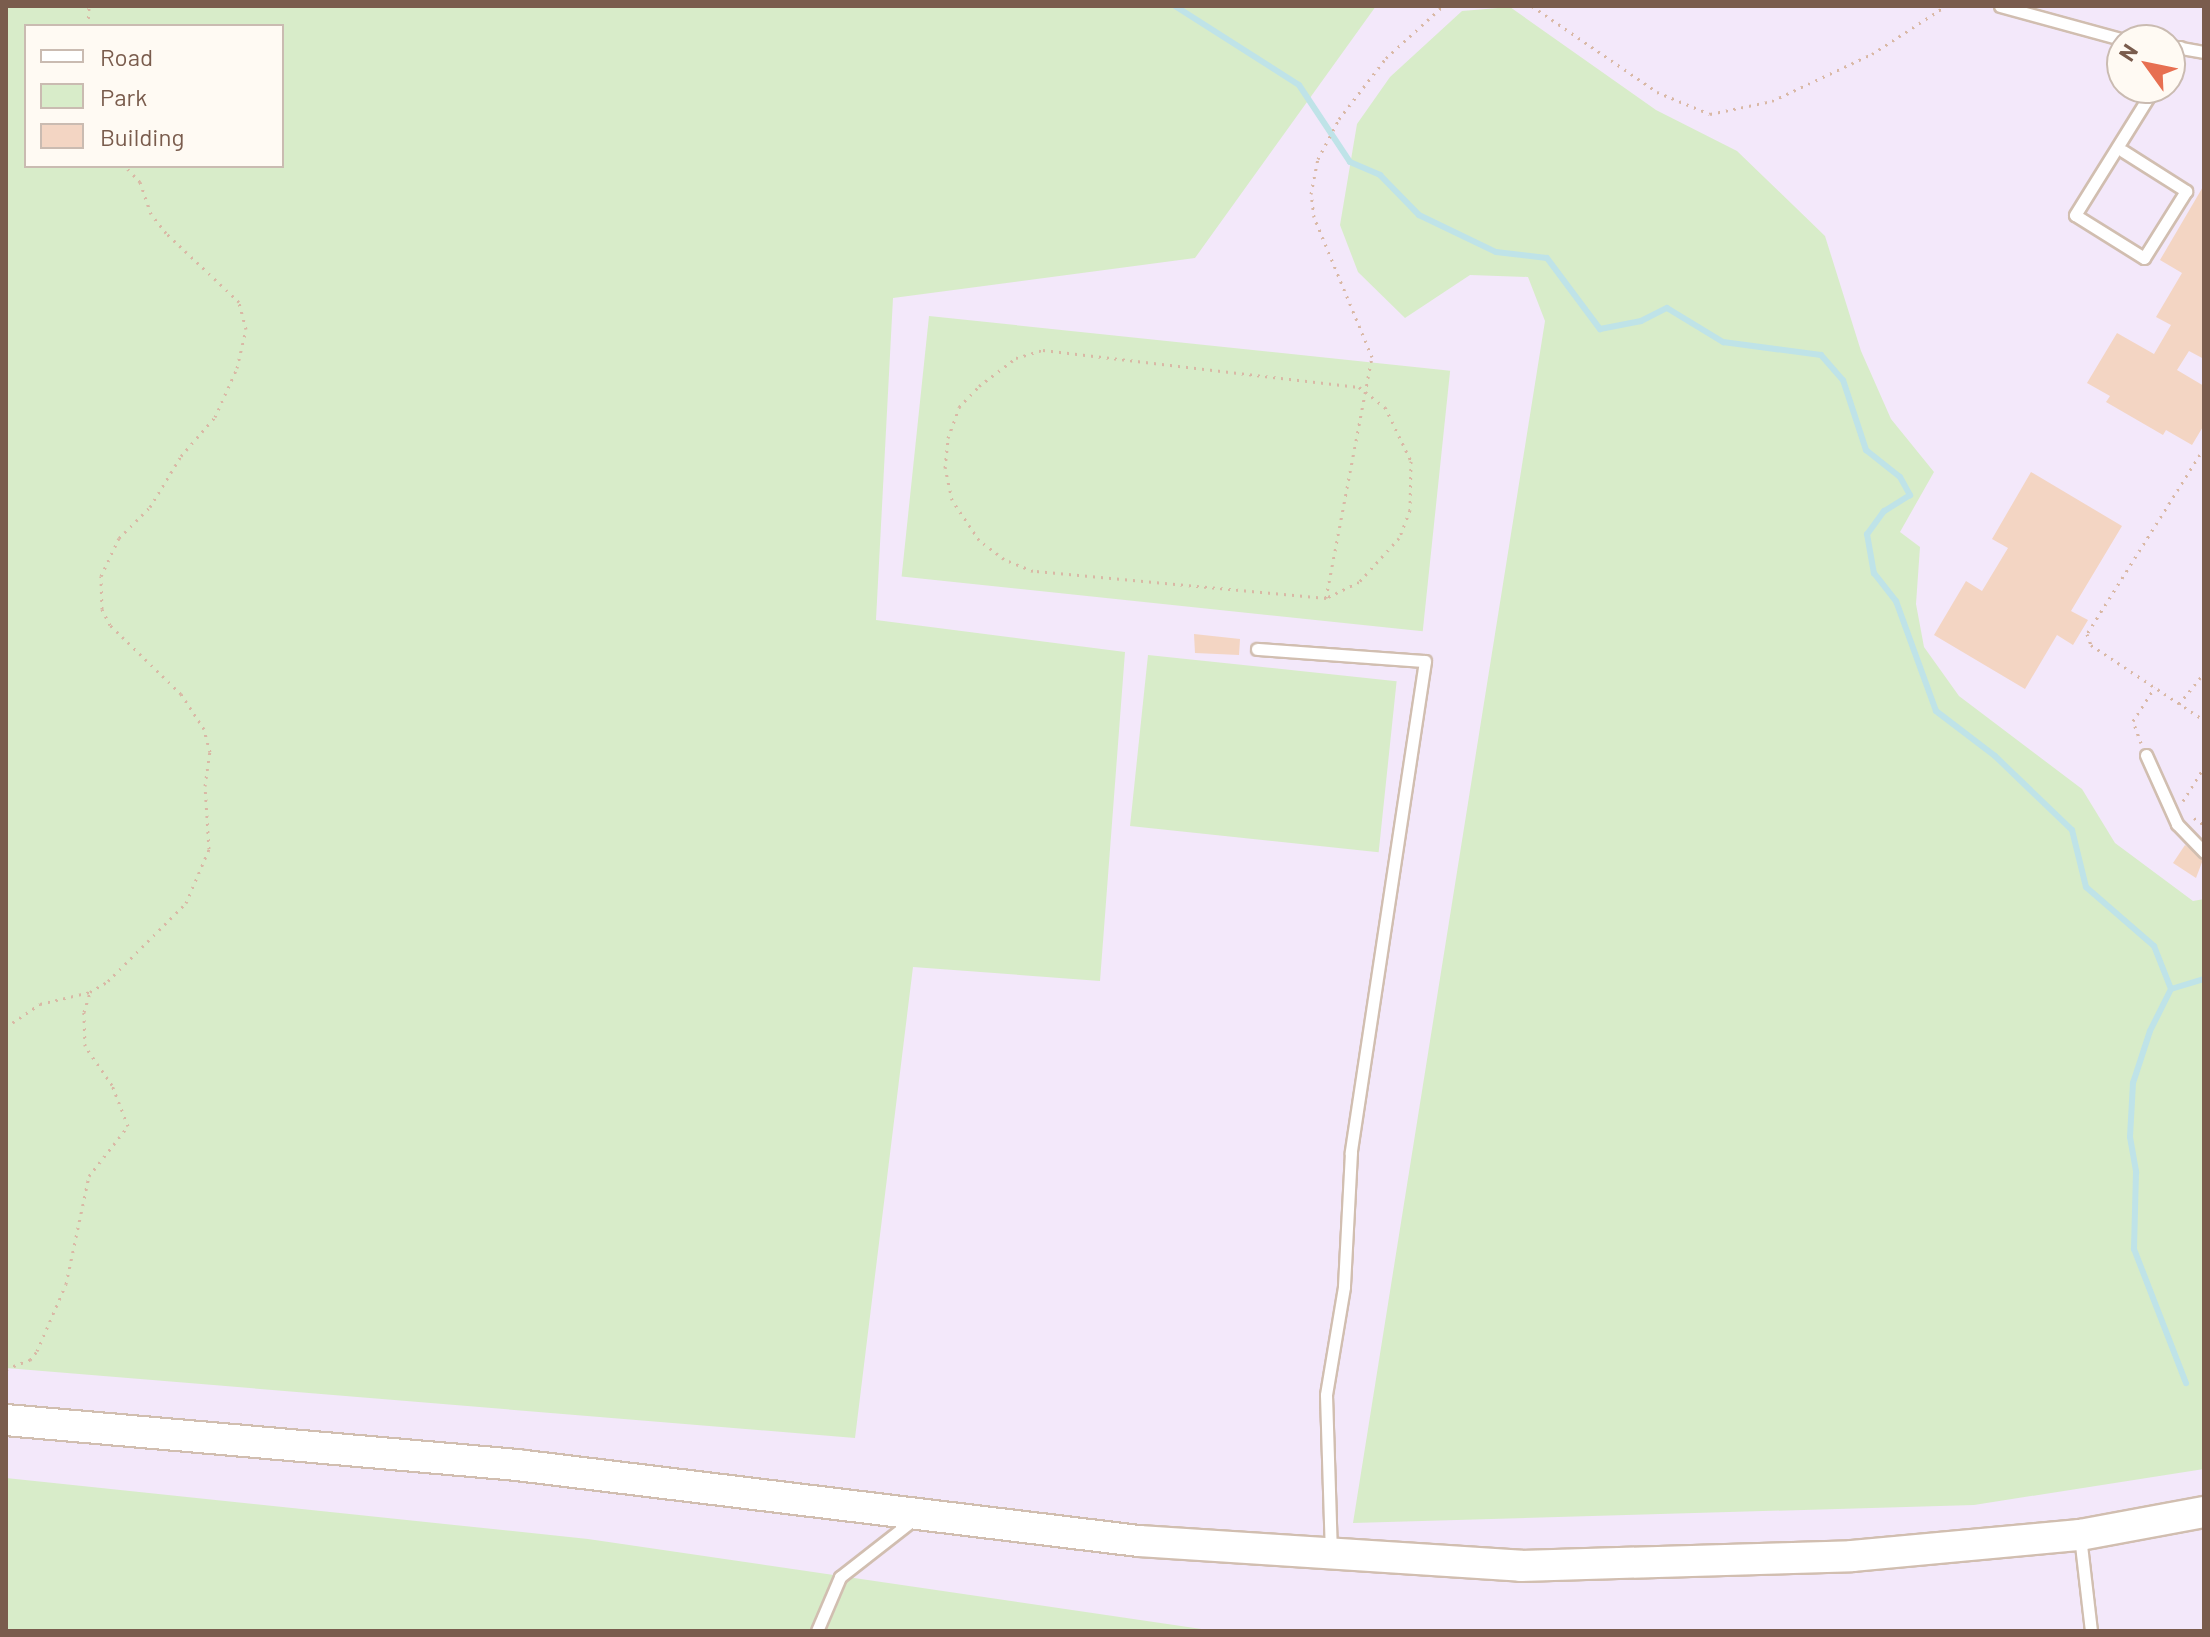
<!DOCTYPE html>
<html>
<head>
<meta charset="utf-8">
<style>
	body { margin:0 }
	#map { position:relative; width:2210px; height:1637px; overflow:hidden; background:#fdf6ec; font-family:Barlow,sans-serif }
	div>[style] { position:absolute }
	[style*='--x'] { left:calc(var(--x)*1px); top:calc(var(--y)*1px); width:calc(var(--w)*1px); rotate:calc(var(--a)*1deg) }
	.education>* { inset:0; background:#f3e8fa }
	.green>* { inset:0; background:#d8ecc9; transform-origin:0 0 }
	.stream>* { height:6px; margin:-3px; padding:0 3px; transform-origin:3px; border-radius:3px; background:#bfe3e8 }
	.building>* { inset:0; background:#f3d5c3 }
	.path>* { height:3px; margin-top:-1.5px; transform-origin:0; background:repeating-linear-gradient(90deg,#d9b8a5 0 2px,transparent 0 8px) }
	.roads { filter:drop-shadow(2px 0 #d1beb0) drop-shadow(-2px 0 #d1beb0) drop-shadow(0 2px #d1beb0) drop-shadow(0 -2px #d1beb0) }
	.lane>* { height:11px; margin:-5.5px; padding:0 5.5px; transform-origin:5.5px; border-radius:5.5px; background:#fff }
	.secondary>* { height:30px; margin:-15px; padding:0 15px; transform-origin:15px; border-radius:15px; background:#fff }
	span { translate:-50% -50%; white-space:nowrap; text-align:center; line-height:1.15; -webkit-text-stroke:6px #fffaf3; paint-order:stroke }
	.frame { position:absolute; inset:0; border:8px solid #7a5c4d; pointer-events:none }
	.legend { position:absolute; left:24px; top:24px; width:260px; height:144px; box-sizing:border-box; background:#fffaf3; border:2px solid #cabbb1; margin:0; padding:10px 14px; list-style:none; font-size:24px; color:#7a5c4d }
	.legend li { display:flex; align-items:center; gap:16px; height:40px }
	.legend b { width:40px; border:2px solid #cabbb1 }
	.north { position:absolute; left:2106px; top:24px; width:80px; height:80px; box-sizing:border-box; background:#fffaf3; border:2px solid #cabbb1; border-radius:50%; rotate:303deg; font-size:22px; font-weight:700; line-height:32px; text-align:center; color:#7a5c4d }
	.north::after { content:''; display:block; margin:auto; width:28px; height:36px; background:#e76f51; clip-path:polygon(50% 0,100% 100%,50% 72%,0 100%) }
</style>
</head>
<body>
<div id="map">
	<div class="education">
		<i style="clip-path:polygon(evenodd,6px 6px,2204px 6px,2204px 1631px,6px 1631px,6px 6px,26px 26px,282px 26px,282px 166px,26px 166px,26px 26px,6px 6px,2122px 40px,2170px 40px,2170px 88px,2122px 88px,2122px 40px)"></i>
	</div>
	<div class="green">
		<i style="clip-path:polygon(evenodd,6px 6px,1376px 6px,1195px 258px,893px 298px,876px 620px,1125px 652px,1100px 981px,913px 967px,855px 1438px,6px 1368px,6px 6px,282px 26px,282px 166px,26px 166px,26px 26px,282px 26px)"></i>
		<i style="clip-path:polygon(1510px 7px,1656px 110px,1737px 151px,1825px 236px,1861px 351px,1891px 419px,1934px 472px,1900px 532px,1920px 547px,1916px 604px,1924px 647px,1959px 696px,2082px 789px,2115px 843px,2193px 901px,2204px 899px,2204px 1469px,1974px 1505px,1353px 1523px,1545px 321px,1528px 277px,1470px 275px,1405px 318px,1358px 272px,1340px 225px,1357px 124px,1390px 77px,1462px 11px)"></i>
		<i style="left:929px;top:316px;width:524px;height:262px;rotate:6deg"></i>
		<i style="left:1148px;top:655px;width:250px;height:172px;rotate:6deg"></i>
		<i style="clip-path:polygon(6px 1478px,588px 1539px,1215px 1631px,6px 1631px)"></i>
	</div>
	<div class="stream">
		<i style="--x:1175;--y:6;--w:147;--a:32.5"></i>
		<i style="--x:1299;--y:85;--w:92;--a:56.5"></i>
		<i style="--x:1350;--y:162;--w:33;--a:23"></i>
		<i style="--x:1380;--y:175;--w:56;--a:45.7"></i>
		<i style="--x:1419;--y:215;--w:85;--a:25.7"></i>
		<i style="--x:1496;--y:252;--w:51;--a:6.7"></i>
		<i style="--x:1547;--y:258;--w:89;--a:53.3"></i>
		<i style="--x:1600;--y:329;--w:42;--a:-11"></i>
		<i style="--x:1641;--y:321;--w:29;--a:-27"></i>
		<i style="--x:1667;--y:308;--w:66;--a:31.3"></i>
		<i style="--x:1723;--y:342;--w:99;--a:7.6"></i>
		<i style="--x:1821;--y:355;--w:33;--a:49"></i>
		<i style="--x:1843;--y:380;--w:74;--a:71.8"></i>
		<i style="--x:1866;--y:450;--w:43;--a:38.5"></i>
		<i style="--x:1900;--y:477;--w:21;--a:61"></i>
		<i style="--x:1910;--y:495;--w:31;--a:148"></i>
		<i style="--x:1884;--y:511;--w:29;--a:126"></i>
		<i style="--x:1867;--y:534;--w:40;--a:80"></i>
		<i style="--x:1874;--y:573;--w:36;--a:52"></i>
		<i style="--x:1896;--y:601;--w:117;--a:70"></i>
		<i style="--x:1936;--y:711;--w:74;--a:37.3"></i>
		<i style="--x:1995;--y:756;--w:107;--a:43.9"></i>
		<i style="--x:2072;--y:830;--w:59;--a:76.2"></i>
		<i style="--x:2086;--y:887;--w:90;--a:40.9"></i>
		<i style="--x:2154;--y:946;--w:46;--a:68.4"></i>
		<i style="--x:2171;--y:989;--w:47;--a:116.6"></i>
		<i style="--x:2150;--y:1031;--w:55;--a:108.1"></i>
		<i style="--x:2133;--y:1083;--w:54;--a:93.2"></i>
		<i style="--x:2130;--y:1137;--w:36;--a:80"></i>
		<i style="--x:2136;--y:1172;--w:77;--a:91.5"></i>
		<i style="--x:2134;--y:1249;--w:144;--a:68.8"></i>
		<i style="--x:2171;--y:989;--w:34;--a:-17"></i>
	</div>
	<div class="building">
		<i style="clip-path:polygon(2204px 185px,2204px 359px,2189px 351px,2177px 370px,2204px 386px,2204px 425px,2192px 445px,2166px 430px,2163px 435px,2106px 402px,2110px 396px,2087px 383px,2117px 333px,2154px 354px,2171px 325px,2156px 317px,2182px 273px,2160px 260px)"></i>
		<i style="clip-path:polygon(2031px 472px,2122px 526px,2071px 611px,2088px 620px,2073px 645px,2057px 635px,2025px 689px,1934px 635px,1966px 581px,1982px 591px,2008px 548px,1992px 539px)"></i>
		<i style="clip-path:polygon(1194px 634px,1240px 639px,1239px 655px,1195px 653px)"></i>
		<i style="clip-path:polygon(2185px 845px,2204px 857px,2196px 878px,2173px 863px)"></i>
	</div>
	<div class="path">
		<i style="--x:1532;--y:6;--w:152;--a:34.5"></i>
		<i style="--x:1657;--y:92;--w:57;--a:22.5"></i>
		<i style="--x:1710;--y:114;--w:63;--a:-11.8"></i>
		<i style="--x:1772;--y:101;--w:110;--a:-25.2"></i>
		<i style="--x:1872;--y:54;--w:88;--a:-33"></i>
		<i style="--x:88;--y:26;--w:20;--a:-87"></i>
		<i style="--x:1043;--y:350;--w:318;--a:6.7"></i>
		<i style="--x:1359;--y:387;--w:33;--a:38"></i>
		<i style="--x:1385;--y:407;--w:60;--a:64.3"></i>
		<i style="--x:1411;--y:461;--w:49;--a:91.2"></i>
		<i style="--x:1410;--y:510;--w:30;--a:111"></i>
		<i style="--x:1399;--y:538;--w:59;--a:132.3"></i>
		<i style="--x:1359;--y:582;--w:37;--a:154"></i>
		<i style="--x:1326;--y:598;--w:294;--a:-174.7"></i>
		<i style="--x:1033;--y:571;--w:31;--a:-158"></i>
		<i style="--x:1004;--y:559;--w:31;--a:-143"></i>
		<i style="--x:979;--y:540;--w:48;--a:-124"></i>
		<i style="--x:952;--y:500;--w:33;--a:-102"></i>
		<i style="--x:945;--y:468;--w:30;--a:-84"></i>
		<i style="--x:948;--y:438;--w:33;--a:-70"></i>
		<i style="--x:959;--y:407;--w:29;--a:-46"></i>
		<i style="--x:979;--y:386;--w:46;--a:-37.1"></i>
		<i style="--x:1016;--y:358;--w:28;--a:-17"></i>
		<i style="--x:2204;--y:448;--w:220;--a:122.2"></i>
		<i style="--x:2087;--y:634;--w:12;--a:70"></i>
		<i style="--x:2091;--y:645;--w:136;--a:33.6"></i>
		<i style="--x:1326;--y:598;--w:245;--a:-79.2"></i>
		<i style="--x:1372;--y:357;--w:152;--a:-112.5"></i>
		<i style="--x:1314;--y:217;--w:23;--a:-97"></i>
		<i style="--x:1311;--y:194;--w:36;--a:-79"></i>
		<i style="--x:1318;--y:159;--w:45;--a:-62.3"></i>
		<i style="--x:1339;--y:119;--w:77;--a:-52.4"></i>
		<i style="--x:1386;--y:58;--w:77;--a:-42.4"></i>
		<i style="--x:2179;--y:704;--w:40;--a:-51"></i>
		<i style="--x:2141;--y:743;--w:23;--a:-110"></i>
		<i style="--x:2133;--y:721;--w:40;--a:-57.1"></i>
		<i style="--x:2183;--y:801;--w:40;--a:-58"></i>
		<i style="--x:2194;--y:818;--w:12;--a:35"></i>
		<i style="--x:6;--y:1027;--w:41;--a:-34.1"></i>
		<i style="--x:40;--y:1004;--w:51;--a:-13.5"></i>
		<i style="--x:90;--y:992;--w:21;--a:-31"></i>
		<i style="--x:108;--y:981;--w:110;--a:-45"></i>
		<i style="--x:186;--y:903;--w:59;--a:-66.9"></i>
		<i style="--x:209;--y:849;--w:63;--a:-93.6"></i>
		<i style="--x:205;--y:786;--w:34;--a:-82"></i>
		<i style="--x:210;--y:752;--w:24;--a:-105"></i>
		<i style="--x:204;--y:729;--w:42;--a:-123.3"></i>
		<i style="--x:181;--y:694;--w:99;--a:-135.8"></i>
		<i style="--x:110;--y:625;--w:18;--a:-117"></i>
		<i style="--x:102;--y:609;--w:33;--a:-92"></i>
		<i style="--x:101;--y:576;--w:42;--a:-64.7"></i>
		<i style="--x:119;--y:538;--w:44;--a:-45"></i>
		<i style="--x:150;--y:507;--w:60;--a:-58.7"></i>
		<i style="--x:181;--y:456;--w:52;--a:-48.9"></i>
		<i style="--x:215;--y:417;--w:54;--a:-65.8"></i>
		<i style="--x:237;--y:368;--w:40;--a:-77"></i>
		<i style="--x:246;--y:329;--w:28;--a:-105"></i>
		<i style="--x:239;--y:302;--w:100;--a:-136.6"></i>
		<i style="--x:166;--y:233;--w:24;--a:-128"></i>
		<i style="--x:151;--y:214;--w:34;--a:-109"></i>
		<i style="--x:140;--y:182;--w:22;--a:-133"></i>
		<i style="--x:6;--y:1369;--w:26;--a:-21"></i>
		<i style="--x:30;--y:1360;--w:11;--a:-52"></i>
		<i style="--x:37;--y:1351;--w:73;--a:-66.6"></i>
		<i style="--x:66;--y:1284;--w:110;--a:-78"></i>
		<i style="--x:89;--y:1176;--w:63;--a:-52"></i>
		<i style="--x:128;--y:1126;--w:44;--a:-111.3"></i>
		<i style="--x:112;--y:1085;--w:47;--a:-124.7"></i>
		<i style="--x:85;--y:1046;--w:34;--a:-92"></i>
		<i style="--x:84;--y:1012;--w:21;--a:-73"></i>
	</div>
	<div class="roads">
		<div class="lane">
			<i style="--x:2000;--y:6;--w:129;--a:15.3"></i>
			<i style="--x:2170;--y:46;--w:35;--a:10"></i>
			<i style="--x:2170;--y:63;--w:19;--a:-58"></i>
			<i style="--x:2123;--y:151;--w:75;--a:32.4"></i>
			<i style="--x:2186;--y:191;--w:79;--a:122.1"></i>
			<i style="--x:2144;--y:258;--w:81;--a:-148.1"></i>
			<i style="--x:2075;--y:215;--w:150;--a:-58.1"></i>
			<i style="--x:1257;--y:649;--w:168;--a:4.1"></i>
			<i style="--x:1425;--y:661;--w:497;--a:98.6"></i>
			<i style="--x:1351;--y:1152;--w:135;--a:93"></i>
			<i style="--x:1344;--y:1287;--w:109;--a:99.5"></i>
			<i style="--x:1326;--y:1395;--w:157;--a:88.2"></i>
			<i style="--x:2146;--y:755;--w:76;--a:65.8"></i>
			<i style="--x:2177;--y:824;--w:39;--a:46"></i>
			<i style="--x:2080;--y:1536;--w:96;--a:83.4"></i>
			<i style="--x:817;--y:1631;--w:59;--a:-66.9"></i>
			<i style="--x:840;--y:1577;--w:93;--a:-38"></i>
		</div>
		<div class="secondary">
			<i style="--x:6;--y:1420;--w:513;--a:5.03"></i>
			<i style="--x:517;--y:1465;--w:627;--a:6.97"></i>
			<i style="--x:1139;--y:1541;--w:383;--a:3.7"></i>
			<i style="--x:1521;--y:1566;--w:331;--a:-1.7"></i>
			<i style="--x:1852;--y:1556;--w:229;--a:-5.3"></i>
			<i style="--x:2080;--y:1535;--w:126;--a:-10.5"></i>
		</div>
	</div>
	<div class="frame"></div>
	<ul class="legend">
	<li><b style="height:10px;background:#fff"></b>Road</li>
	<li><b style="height:22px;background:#d8ecc9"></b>Park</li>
	<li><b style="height:22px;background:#f3d5c3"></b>Building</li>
	</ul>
	<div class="north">N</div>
</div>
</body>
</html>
